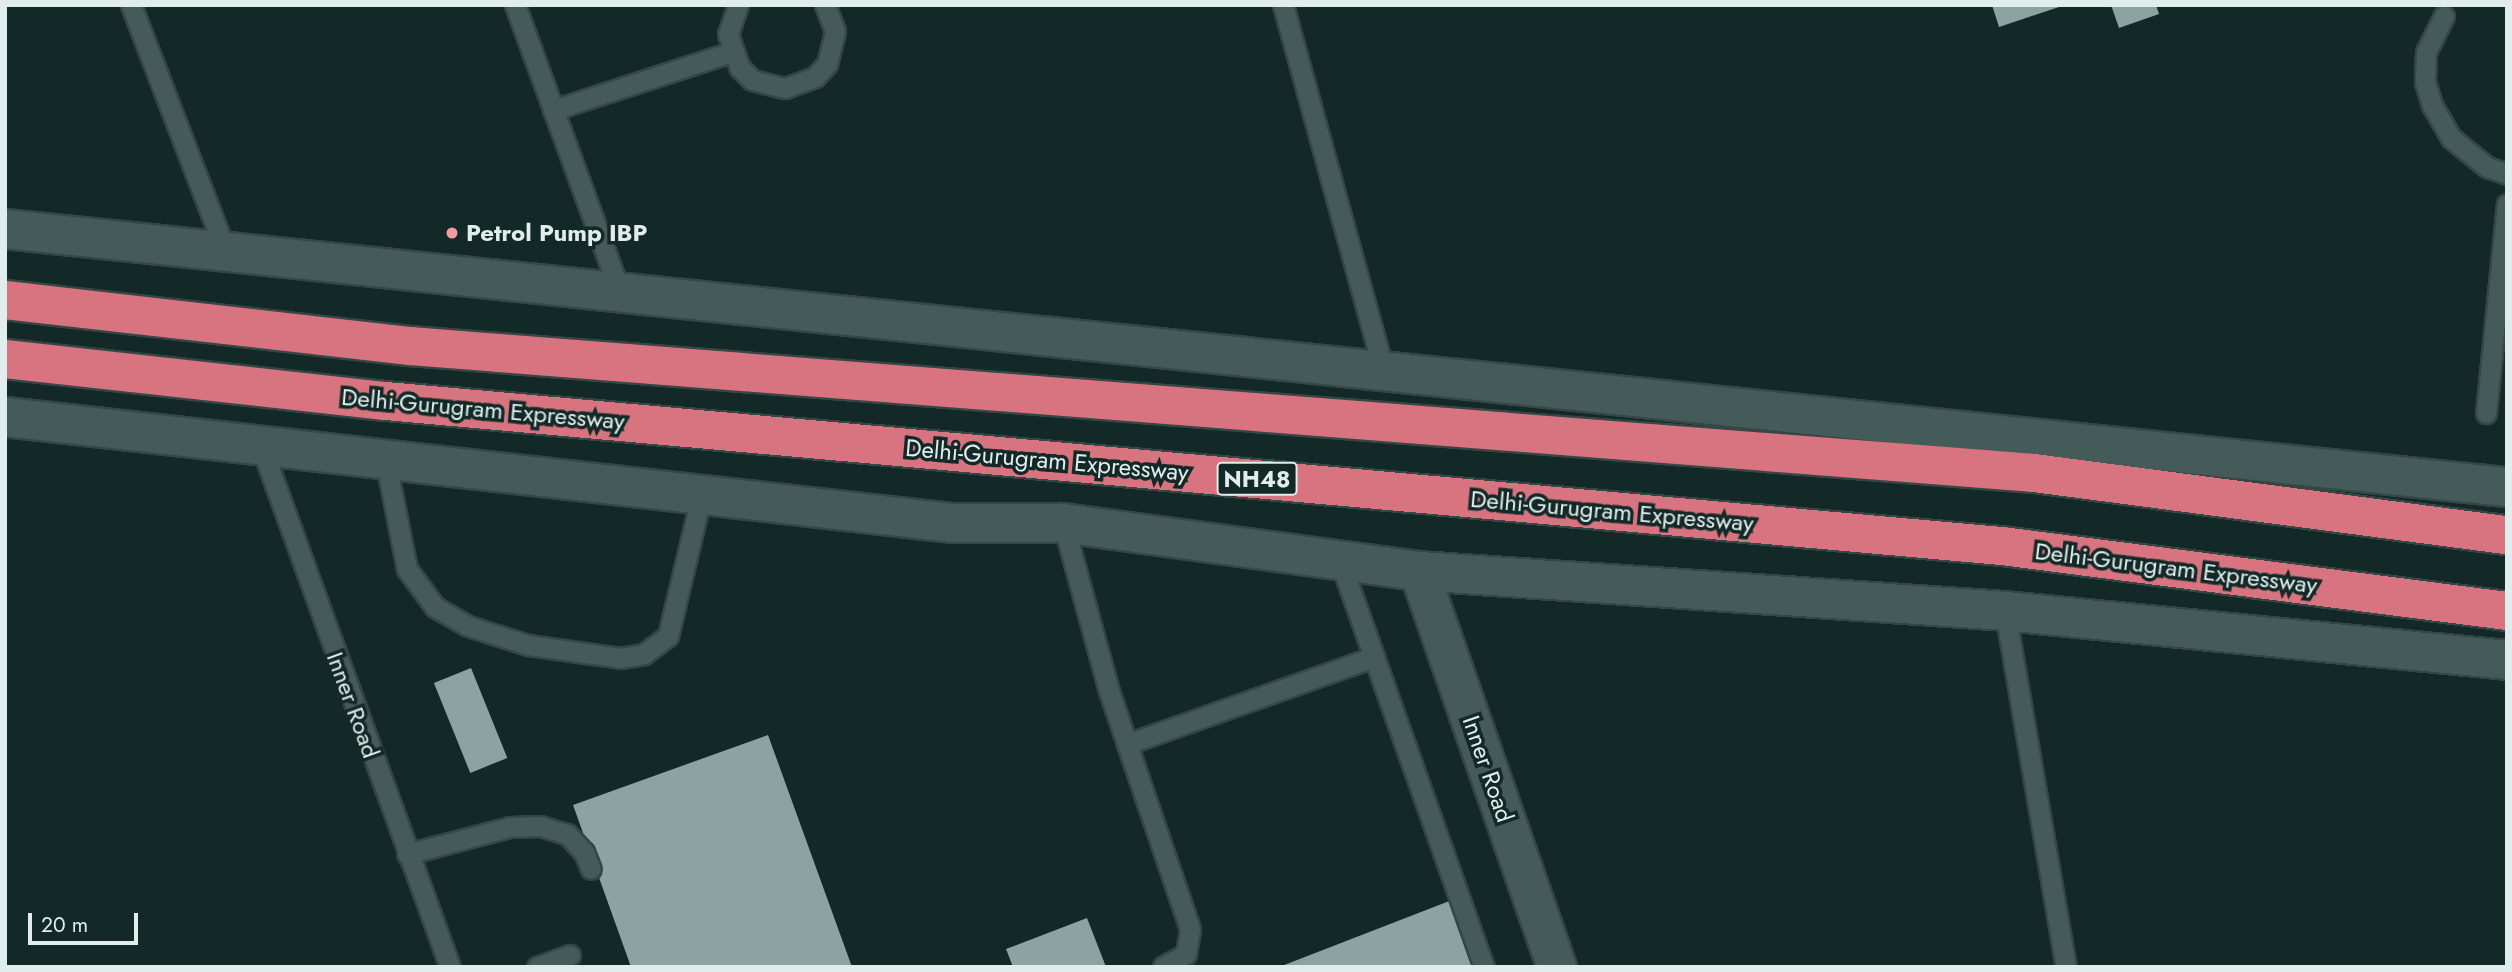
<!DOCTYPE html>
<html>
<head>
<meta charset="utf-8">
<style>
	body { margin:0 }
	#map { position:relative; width:2512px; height:972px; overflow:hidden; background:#132928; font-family:Jost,sans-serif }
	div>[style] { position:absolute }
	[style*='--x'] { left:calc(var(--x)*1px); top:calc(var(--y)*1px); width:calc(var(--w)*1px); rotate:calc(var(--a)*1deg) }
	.building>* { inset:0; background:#8ba4a2; transform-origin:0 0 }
	.roads { filter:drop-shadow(2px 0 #364646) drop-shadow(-2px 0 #364646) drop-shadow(0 2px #364646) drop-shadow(0 -2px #364646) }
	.lane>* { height:19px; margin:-9.5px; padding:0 9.5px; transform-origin:9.5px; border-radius:9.5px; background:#445b5a }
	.street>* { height:38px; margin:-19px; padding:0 19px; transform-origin:19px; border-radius:19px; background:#445b5a }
	.secondary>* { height:38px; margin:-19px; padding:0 19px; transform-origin:19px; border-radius:19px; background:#445b5a }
	.highway>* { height:38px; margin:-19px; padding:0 19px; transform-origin:19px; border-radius:19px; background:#d8747f }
	.dots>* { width:19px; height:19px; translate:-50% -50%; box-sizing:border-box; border:4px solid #132928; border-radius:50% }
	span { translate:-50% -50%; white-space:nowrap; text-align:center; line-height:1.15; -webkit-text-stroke:7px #132928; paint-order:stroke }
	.shield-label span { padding:2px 5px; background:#132928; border:2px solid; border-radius:5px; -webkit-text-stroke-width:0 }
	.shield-label { font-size:23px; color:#e0edec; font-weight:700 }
	.poi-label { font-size:24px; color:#e0edec; font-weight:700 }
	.left { translate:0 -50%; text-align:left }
	.street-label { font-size:24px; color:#e0edec }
	.frame { position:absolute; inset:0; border:7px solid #e0edec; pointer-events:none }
	.scale { position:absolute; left:28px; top:913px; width:110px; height:32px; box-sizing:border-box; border:4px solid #e0edec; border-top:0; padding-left:9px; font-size:21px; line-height:24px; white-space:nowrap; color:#e0edec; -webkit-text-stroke:5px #132928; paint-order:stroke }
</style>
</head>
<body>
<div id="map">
	<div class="building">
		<i style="clip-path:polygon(1992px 5px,2062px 5px,2062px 6px,1999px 27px)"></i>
		<i style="clip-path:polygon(2111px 5px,2156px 5px,2159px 14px,2119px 28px)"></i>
		<i style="left:471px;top:668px;width:97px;height:40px;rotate:68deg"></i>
		<i style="clip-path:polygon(768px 735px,852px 967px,631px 967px,573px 805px)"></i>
		<i style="clip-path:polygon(1452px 900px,1478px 967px,1279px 967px)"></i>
		<i style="clip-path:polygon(1087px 918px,1106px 967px,1013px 967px,1006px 949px)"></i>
	</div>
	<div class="roads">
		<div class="lane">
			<i style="--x:131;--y:5;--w:265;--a:69"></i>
			<i style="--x:515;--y:5;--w:306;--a:69.9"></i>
			<i style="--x:738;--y:5;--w:31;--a:109"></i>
			<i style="--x:728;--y:34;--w:36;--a:71"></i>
			<i style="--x:740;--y:68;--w:17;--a:45"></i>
			<i style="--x:752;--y:80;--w:34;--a:14"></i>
			<i style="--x:785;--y:88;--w:32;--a:-20"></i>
			<i style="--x:815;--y:77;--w:18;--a:-47"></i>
			<i style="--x:827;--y:64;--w:34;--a:-76"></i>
			<i style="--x:835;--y:31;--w:28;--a:-111"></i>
			<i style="--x:1283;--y:5;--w:381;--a:74.6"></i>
			<i style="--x:2444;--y:16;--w:40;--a:116.6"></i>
			<i style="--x:2426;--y:52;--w:30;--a:92"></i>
			<i style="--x:2425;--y:82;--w:24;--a:73"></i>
			<i style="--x:2432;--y:105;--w:38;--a:60"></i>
			<i style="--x:2451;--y:138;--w:46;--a:38.9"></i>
			<i style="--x:2487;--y:167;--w:21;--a:19"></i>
			<i style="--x:553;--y:110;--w:187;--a:-18"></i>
			<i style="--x:2486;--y:413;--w:210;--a:-84.3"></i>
			<i style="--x:260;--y:443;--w:557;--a:70.07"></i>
			<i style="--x:385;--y:458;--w:113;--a:78.8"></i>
			<i style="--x:407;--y:569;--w:47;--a:53.6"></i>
			<i style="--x:435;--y:607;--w:38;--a:30"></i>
			<i style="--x:468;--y:626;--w:63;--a:17.6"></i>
			<i style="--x:528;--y:645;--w:93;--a:8"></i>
			<i style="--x:620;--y:658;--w:24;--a:-9"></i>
			<i style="--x:644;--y:654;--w:30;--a:-37"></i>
			<i style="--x:668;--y:636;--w:143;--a:-76.6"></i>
			<i style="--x:1063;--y:523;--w:174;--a:74.7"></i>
			<i style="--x:1109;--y:691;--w:251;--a:71.2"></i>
			<i style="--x:1190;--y:929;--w:25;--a:99"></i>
			<i style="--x:1186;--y:954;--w:26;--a:151"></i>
			<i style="--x:1339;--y:558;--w:434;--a:70.5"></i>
			<i style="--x:2005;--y:611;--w:361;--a:80.3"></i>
			<i style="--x:1127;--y:744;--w:262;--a:-19.4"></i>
			<i style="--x:407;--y:854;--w:106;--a:-14.7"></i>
			<i style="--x:510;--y:827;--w:30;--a:-2"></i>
			<i style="--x:540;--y:826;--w:28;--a:17"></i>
			<i style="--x:567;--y:834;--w:25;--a:47"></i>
			<i style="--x:584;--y:852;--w:18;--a:68"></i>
			<i style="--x:537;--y:967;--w:35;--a:-20"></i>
		</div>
		<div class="street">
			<i style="--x:1419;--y:571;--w:419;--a:70.8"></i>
		</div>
		<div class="secondary">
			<i style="--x:5;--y:229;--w:2515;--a:5.89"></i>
			<i style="--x:5;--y:417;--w:954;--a:6.38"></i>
			<i style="--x:953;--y:523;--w:110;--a:0"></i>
			<i style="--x:1063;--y:523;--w:359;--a:7.7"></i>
			<i style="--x:1419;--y:571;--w:587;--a:3.9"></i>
			<i style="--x:2005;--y:611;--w:504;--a:5.57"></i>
		</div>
		<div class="highway">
			<i style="--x:5;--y:300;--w:408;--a:6.5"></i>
			<i style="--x:410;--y:346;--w:1629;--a:4.47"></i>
			<i style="--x:2034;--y:473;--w:477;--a:7.5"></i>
			<i style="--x:5;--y:359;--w:383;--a:6.3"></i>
			<i style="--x:386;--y:401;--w:1622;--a:5.13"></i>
			<i style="--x:2002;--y:546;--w:509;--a:7.33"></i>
		</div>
	</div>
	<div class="dots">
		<i style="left:452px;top:233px;background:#f49aa2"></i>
	</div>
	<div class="shield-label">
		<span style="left:1257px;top:479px">NH48</span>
	</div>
	<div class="poi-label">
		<span class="left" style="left:466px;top:233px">Petrol Pump IBP</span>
	</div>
	<div class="street-label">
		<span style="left:483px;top:409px;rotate:5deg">Delhi-Gurugram Expressway</span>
		<span style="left:1047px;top:460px;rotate:5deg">Delhi-Gurugram Expressway</span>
		<span style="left:1612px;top:511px;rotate:5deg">Delhi-Gurugram Expressway</span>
		<span style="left:2176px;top:568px;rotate:7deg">Delhi-Gurugram Expressway</span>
		<span style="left:353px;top:705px;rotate:70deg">Inner Road</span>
		<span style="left:1488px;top:769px;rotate:71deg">Inner Road</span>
	</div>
	<div class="frame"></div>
	<div class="scale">20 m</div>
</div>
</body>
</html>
